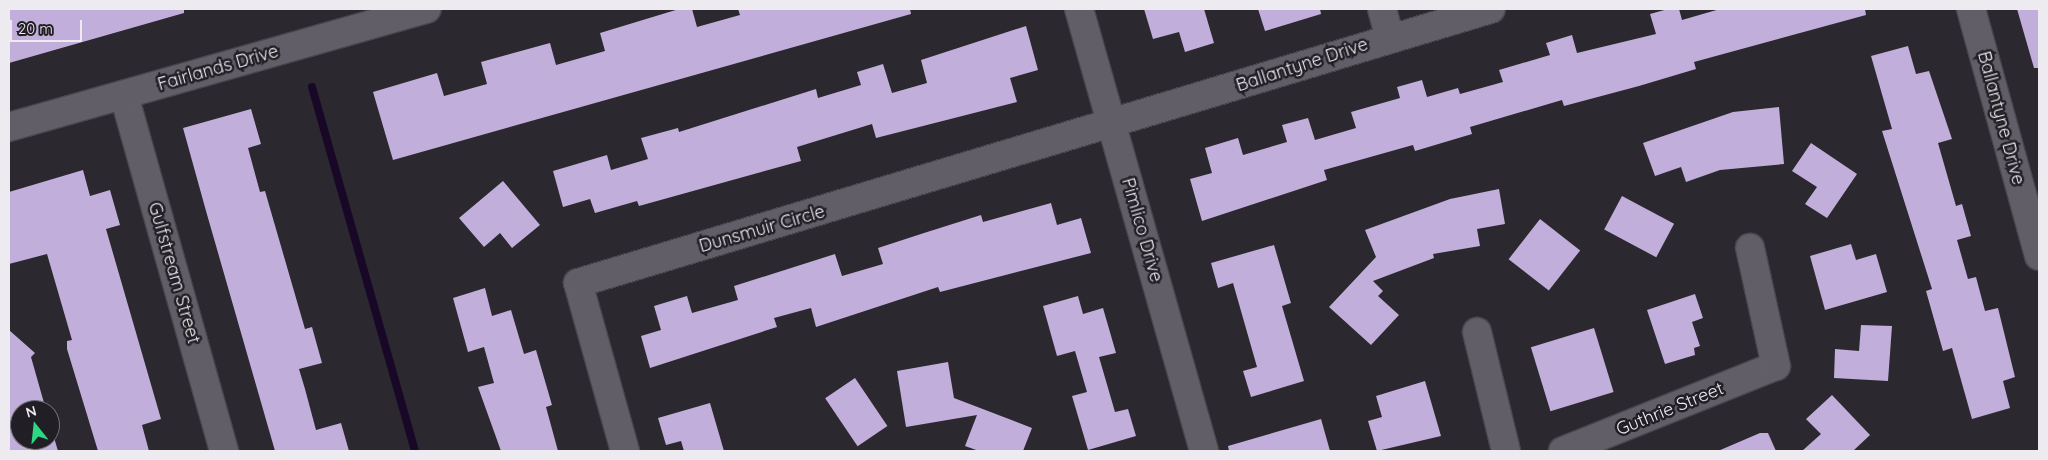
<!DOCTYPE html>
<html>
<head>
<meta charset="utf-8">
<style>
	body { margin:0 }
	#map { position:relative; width:2048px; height:460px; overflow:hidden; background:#2b282f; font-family:Quicksand,sans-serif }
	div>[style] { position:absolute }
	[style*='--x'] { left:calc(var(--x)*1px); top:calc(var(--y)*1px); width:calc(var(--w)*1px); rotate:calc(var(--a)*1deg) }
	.stream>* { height:8px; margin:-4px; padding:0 4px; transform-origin:4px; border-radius:4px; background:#190728 }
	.building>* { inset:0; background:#c2aeda; transform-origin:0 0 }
	.roads { filter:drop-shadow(1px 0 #48454b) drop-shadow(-1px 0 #48454b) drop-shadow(0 1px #48454b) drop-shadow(0 -1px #48454b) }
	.minor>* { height:28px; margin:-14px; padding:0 14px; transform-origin:14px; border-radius:14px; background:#625e67 }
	span { translate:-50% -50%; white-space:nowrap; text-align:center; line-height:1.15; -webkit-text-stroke:5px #221e25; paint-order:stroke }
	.street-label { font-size:18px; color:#edebf0 }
	.frame { position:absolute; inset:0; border:10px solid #edebf0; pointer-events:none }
	.north { position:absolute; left:10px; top:400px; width:50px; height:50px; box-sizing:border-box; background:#221e25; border:1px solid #737076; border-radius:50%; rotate:344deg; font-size:14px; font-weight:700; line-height:20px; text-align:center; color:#edebf0 }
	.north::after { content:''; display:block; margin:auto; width:18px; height:22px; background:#2bd884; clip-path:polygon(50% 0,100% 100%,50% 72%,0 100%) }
	.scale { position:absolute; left:10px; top:20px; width:72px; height:22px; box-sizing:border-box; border:2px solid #edebf0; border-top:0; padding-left:6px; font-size:15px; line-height:18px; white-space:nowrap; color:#edebf0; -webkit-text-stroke:4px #221e25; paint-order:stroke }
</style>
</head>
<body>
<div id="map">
	<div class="stream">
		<i style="--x:312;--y:87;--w:378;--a:74.2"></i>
	</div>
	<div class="building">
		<i style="clip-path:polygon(9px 9px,184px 9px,184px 13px,9px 63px)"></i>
		<i style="clip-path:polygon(679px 9px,692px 9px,697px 27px,740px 15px,738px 9px,910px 9px,911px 14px,393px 160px,373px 92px,437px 73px,444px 96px,487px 84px,481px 62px,550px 43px,556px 65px,605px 51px,600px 33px)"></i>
		<i style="clip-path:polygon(1144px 9px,1204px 9px,1214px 43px,1185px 52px,1179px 32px,1153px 39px)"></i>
		<i style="clip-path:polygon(1258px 9px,1320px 9px,1321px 14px,1265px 31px)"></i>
		<i style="clip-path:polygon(1668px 9px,1679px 9px,1682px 20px,1720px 9px,1865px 9px,1866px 15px,1694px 62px,1696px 69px,1639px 86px,1564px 106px,1562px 100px,1470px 127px,1472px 134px,1415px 151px,1413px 145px,1324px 170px,1327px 180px,1202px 221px,1190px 179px,1212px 173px,1205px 148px,1238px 138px,1243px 155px,1287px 142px,1282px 125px,1308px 118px,1315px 140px,1356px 128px,1351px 112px,1400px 98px,1397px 87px,1422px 80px,1427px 97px,1458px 88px,1460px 94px,1503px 82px,1499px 70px,1550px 55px,1546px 43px,1572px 35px,1577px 53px,1656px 34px,1650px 14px)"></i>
		<i style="clip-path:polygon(2017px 9px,2039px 9px,2039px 68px,2034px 68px)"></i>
		<i style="clip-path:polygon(1026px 26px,1038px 70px,1010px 78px,1017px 102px,876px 138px,872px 124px,797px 147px,801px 161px,639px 206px,637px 201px,595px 213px,590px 199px,563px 207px,553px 171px,607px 155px,611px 170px,648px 159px,641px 138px,678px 128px,679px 132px,816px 89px,818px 98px,861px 85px,857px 72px,883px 64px,892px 93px,927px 83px,921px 60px)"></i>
		<i style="clip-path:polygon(1908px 46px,1916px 74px,1929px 71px,1952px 139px,1938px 143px,1956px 206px,1962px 204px,1971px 236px,1957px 240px,1968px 279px,1976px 277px,1985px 311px,1998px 308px,2015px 377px,2003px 381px,2010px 408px,1972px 419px,1952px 348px,1943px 351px,1926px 291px,1932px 289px,1882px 131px,1892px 129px,1871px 56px)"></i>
		<i style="clip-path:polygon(1779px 107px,1784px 164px,1720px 170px,1686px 182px,1681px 167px,1655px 176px,1643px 143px,1733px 112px)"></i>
		<i style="clip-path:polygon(251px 109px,261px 144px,248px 148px,260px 192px,265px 191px,305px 329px,312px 327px,322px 363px,299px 369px,305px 389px,316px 430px,341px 423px,349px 451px,275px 451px,206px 211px,183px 128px)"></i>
		<i style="clip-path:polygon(1811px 143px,1857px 174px,1827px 218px,1805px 204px,1817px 187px,1792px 171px)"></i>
		<i style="clip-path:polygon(83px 170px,90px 196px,110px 190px,120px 225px,106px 229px,161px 419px,142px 425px,149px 451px,98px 451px,67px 349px,67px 341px,72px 340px,47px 254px,9px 264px,9px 192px)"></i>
		<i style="clip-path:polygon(503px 181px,540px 225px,512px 248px,500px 233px,484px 247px,459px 218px)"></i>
		<i style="clip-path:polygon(1499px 189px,1505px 224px,1477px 229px,1480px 246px,1433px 254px,1434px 258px,1373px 281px,1383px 291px,1378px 296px,1399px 315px,1371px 345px,1329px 307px,1376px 257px,1365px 230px,1450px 199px)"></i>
		<i style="left:1622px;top:196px;width:59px;height:38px;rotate:28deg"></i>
		<i style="clip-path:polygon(1051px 203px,1057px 225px,1081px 218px,1091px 253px,940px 292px,938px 287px,816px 327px,811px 308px,774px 318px,777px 327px,650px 368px,641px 336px,661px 330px,654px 306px,687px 296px,692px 313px,738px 300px,734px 286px,835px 254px,842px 276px,883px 264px,878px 248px,924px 233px,981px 215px,983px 222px)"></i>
		<i style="left:1540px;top:219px;width:51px;height:51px;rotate:38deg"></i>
		<i style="clip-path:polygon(1851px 244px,1856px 260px,1876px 254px,1887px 292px,1825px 310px,1810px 256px)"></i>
		<i style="clip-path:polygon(1274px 245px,1291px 303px,1282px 306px,1304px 381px,1251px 397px,1243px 371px,1257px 367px,1233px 283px,1218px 288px,1211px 263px)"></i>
		<i style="clip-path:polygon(485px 288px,492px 316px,511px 310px,524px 354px,536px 350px,552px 405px,546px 407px,558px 451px,501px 451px,478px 387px,494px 383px,484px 347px,468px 352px,453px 298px)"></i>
		<i style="clip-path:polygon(1695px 294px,1703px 318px,1692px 322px,1700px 346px,1694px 348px,1695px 355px,1665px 364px,1647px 310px)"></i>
		<i style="clip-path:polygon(1078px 296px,1083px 314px,1103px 308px,1116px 353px,1099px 357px,1115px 412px,1128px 409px,1136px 436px,1088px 450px,1072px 396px,1087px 392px,1075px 351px,1057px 356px,1043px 306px)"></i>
		<i style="clip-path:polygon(1861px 325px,1892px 326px,1888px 381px,1834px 378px,1835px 349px,1859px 351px)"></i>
		<i style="left:1594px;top:328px;width:67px;height:66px;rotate:73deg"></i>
		<i style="clip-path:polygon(9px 330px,35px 353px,31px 357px,46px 410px,20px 410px,20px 440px,50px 440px,50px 424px,58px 451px,9px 451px)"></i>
		<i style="clip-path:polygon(948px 362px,954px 398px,1032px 428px,1023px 451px,979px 451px,965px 446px,977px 415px,906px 427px,897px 371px)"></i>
		<i style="left:855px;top:378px;width:58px;height:36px;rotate:56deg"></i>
		<i style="clip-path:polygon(1425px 381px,1441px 436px,1377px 451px,1368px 421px,1382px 417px,1376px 396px)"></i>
		<i style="clip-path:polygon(1832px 395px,1870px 435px,1853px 451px,1802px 451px,1821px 434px,1806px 419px)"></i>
		<i style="clip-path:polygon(710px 403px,724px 451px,684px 451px,681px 441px,666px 445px,658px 418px)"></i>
		<i style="clip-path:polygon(1321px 419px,1330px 451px,1229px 451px,1228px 446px)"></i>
		<i style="clip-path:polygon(1760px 433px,1768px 433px,1776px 451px,1718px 451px)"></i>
	</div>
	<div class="roads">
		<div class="minor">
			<i style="--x:1079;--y:9;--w:459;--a:74.2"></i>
			<i style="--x:1382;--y:9;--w:28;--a:75"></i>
			<i style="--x:1971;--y:9;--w:256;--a:74.6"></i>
			<i style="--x:124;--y:95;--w:370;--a:74.3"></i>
			<i style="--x:9;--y:127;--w:434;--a:-15.8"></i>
			<i style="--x:1477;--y:332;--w:122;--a:76.3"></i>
			<i style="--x:625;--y:451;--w:174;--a:-105.6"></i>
			<i style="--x:578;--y:283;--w:953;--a:-16.71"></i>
			<i style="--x:1563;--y:451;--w:229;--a:-21.8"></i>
			<i style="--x:1776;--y:366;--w:121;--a:-102.4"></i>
		</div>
	</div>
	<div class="street-label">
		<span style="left:1302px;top:65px;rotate:-18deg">Ballantyne Drive</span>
		<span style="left:218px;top:68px;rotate:-16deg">Fairlands Drive</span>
		<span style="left:2001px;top:118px;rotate:75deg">Ballantyne Drive</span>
		<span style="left:762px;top:229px;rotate:-16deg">Dunsmuir Circle</span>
		<span style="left:1142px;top:230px;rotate:74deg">Pimlico Drive</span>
		<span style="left:174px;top:273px;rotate:74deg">Gulfstream Street</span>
		<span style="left:1670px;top:409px;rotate:-22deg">Guthrie Street</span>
	</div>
	<div class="frame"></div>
	<div class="north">N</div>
	<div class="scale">20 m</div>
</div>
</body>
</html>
